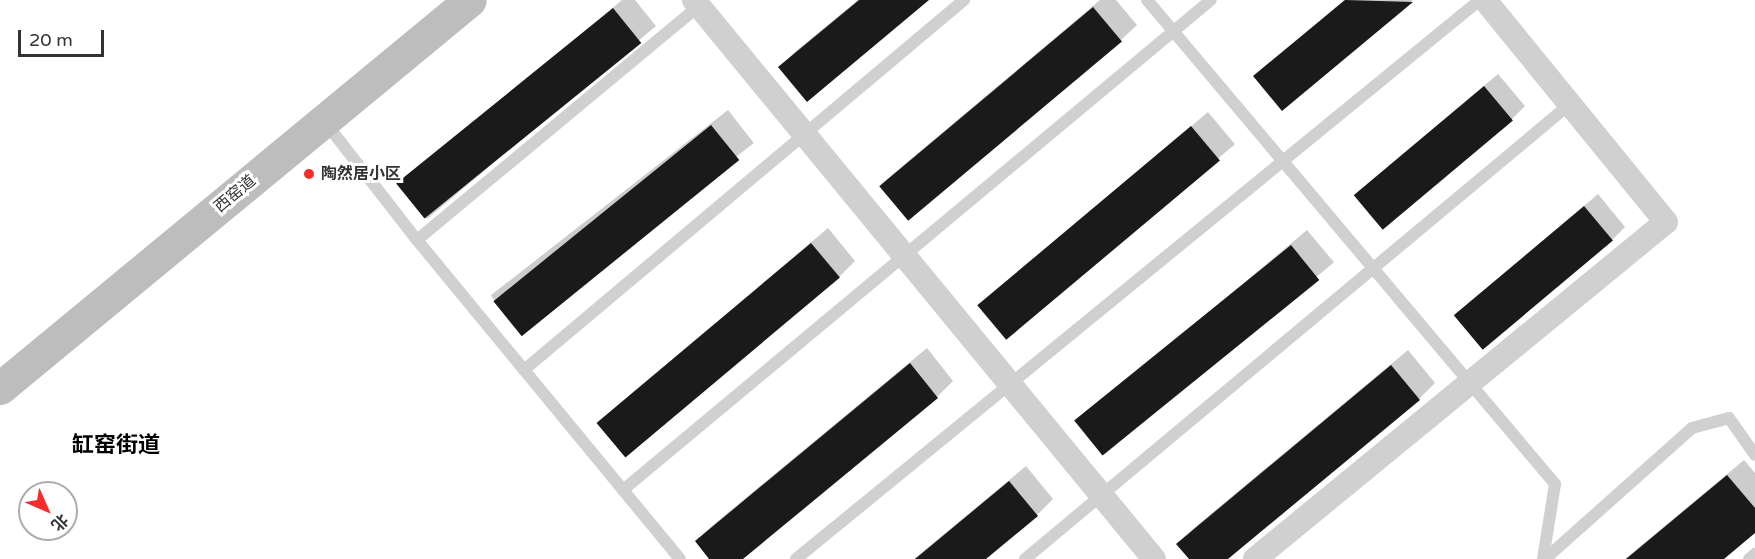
<!DOCTYPE html>
<html>
<head>
<meta charset="utf-8">
<style>
	body { margin:0 }
	#map { position:relative; width:1755px; height:559px; overflow:hidden; background:#fff; font-family:"Varela Round","Noto Sans SC",sans-serif }
	div>[style] { position:absolute }
	[style*='--x'] { left:calc(var(--x)*1px); top:calc(var(--y)*1px); width:calc(var(--w)*1px); rotate:calc(var(--a)*1deg) }
	.shadow>* { inset:0; background:#0003; transform-origin:0 0 }
	.building>* { inset:0; background:#1a1a1a; transform-origin:0 0 }
	.lane>* { height:12px; margin:-6px; padding:0 6px; transform-origin:6px; border-radius:6px; background:#d0d0d0 }
	.street>* { height:24px; margin:-12px; padding:0 12px; transform-origin:12px; border-radius:12px; background:#d0d0d0 }
	.secondary>* { height:33px; margin:-16.5px; padding:0 16.5px; transform-origin:16.5px; border-radius:16.5px; background:#bdbdbd }
	.dots>* { width:16px; height:16px; translate:-50% -50%; box-sizing:border-box; border:3px solid #fff; border-radius:50% }
	span { translate:-50% -50%; white-space:nowrap; text-align:center; line-height:1.15; -webkit-text-stroke:6px #fff; paint-order:stroke }
	.poi-label { font-size:16px; color:#333; font-weight:700 }
	.left { translate:0 -50%; text-align:left }
	.street-label { font-size:16px; color:#333 }
	.district-label { font-size:22px; color:#000; font-weight:700 }
	.north { position:absolute; left:18px; top:481px; width:60px; height:60px; box-sizing:border-box; background:#fff; border:2px solid #adadad; border-radius:50%; rotate:135deg; font-size:16px; font-weight:700; line-height:24px; text-align:center; color:#333 }
	.north::after { content:''; display:block; margin:auto; width:21px; height:27px; background:#f52c2a; clip-path:polygon(50% 0,100% 100%,50% 72%,0 100%) }
	.scale { position:absolute; left:18px; top:30px; width:86px; height:27px; box-sizing:border-box; border:3px solid #333; border-top:0; padding-left:8px; font-size:18px; line-height:21px; white-space:nowrap; color:#333; -webkit-text-stroke:4px #fff; paint-order:stroke }
</style>
</head>
<body>
<div id="map">
	<div class="shadow">
		<i style="clip-path:polygon(622px 0,635px 0,656px 26px,427px 219px,400px 187px)"></i>
		<i style="clip-path:polygon(858px 0,927px 0,780px 67px,796px 51px)"></i>
		<i style="clip-path:polygon(1100px 0,1116px 0,1137px 25px,1121px 40px,880px 185px)"></i>
		<i style="clip-path:polygon(1344px 0,1413px 0,1282px 108px,1255px 76px)"></i>
		<i style="clip-path:polygon(1498px 74px,1525px 106px,1512px 119px,1355px 194px)"></i>
		<i style="left:728px;top:110px;width:42px;height:301px;rotate:52deg"></i>
		<i style="left:1208px;top:112px;width:42px;height:299px;rotate:50deg"></i>
		<i style="clip-path:polygon(1598px 194px,1625px 227px,1612px 240px,1456px 315px)"></i>
		<i style="clip-path:polygon(828px 228px,855px 261px,839px 277px,598px 422px)"></i>
		<i style="left:1307px;top:230px;width:42px;height:299px;rotate:50deg"></i>
		<i style="clip-path:polygon(927px 348px,953px 381px,937px 397px,741px 559px,711px 559px,697px 541px,713px 525px)"></i>
		<i style="clip-path:polygon(1408px 350px,1435px 383px,1419px 399px,1226px 559px,1191px 559px,1178px 544px,1194px 528px)"></i>
		<i style="clip-path:polygon(1744px 460px,1755px 473px,1755px 531px,1722px 559px,1625px 559px)"></i>
		<i style="clip-path:polygon(1026px 466px,1053px 499px,1037px 515px,984px 559px,914px 559px)"></i>
	</div>
	<div class="building">
		<i style="clip-path:polygon(859px 0,929px 0,807px 102px,778px 67px)"></i>
		<i style="clip-path:polygon(1345px 0,1413px 2px,1282px 111px,1253px 76px)"></i>
		<i style="left:1093px;top:7px;width:45px;height:279px;rotate:50deg"></i>
		<i style="left:613px;top:8px;width:45px;height:279px;rotate:51deg"></i>
		<i style="left:1484px;top:86px;width:45px;height:170px;rotate:50deg"></i>
		<i style="left:711px;top:125px;width:45px;height:280px;rotate:51deg"></i>
		<i style="left:1191px;top:126px;width:45px;height:279px;rotate:50deg"></i>
		<i style="left:1584px;top:206px;width:45px;height:170px;rotate:50deg"></i>
		<i style="left:811px;top:243px;width:45px;height:280px;rotate:50deg"></i>
		<i style="left:1291px;top:245px;width:45px;height:279px;rotate:51deg"></i>
		<i style="clip-path:polygon(910px 363px,938px 398px,743px 559px,709px 559px,695px 541px)"></i>
		<i style="clip-path:polygon(1391px 365px,1420px 400px,1228px 559px,1189px 559px,1176px 544px)"></i>
		<i style="clip-path:polygon(1727px 475px,1755px 508px,1755px 533px,1724px 559px,1626px 559px)"></i>
		<i style="clip-path:polygon(1009px 481px,1038px 516px,986px 559px,915px 559px)"></i>
	</div>
	<div class="lane">
		<i style="--x:1147;--y:0;--w:633;--a:49.87"></i>
		<i style="--x:1555;--y:484;--w:76;--a:99.1"></i>
		<i style="--x:325;--y:122;--w:150;--a:52.1"></i>
		<i style="--x:417;--y:240;--w:413;--a:50.5"></i>
		<i style="--x:417;--y:240;--w:368;--a:-39.7"></i>
		<i style="--x:524;--y:370;--w:575;--a:-40.06"></i>
		<i style="--x:623;--y:490;--w:765;--a:-39.81"></i>
		<i style="--x:796;--y:559;--w:883;--a:-39.26"></i>
		<i style="--x:1025;--y:559;--w:710;--a:-39.86"></i>
		<i style="--x:1545;--y:559;--w:197;--a:-41.7"></i>
		<i style="--x:1692;--y:428;--w:38;--a:-15"></i>
		<i style="--x:1729;--y:418;--w:45;--a:54.9"></i>
		<i style="--x:1749;--y:559;--w:8;--a:-40"></i>
	</div>
	<div class="street">
		<i style="--x:694;--y:0;--w:724;--a:50.55"></i>
		<i style="--x:1255;--y:559;--w:531;--a:-39.35"></i>
		<i style="--x:1666;--y:222;--w:286;--a:-129.2"></i>
	</div>
	<div class="secondary">
		<i style="--x:0;--y:388;--w:609;--a:-39.54"></i>
	</div>
	<div class="dots">
		<i style="left:309px;top:174px;background:#f52c2a"></i>
	</div>
	<div class="poi-label">
		<span class="left" style="left:321px;top:174px">陶然居小区</span>
	</div>
	<div class="street-label">
		<span style="left:235px;top:194px;rotate:-40deg">西窑道</span>
	</div>
	<div class="district-label">
		<span style="left:116px;top:446px">缸窑街道</span>
	</div>
	<div class="north">北</div>
	<div class="scale">20 m</div>
</div>
</body>
</html>
